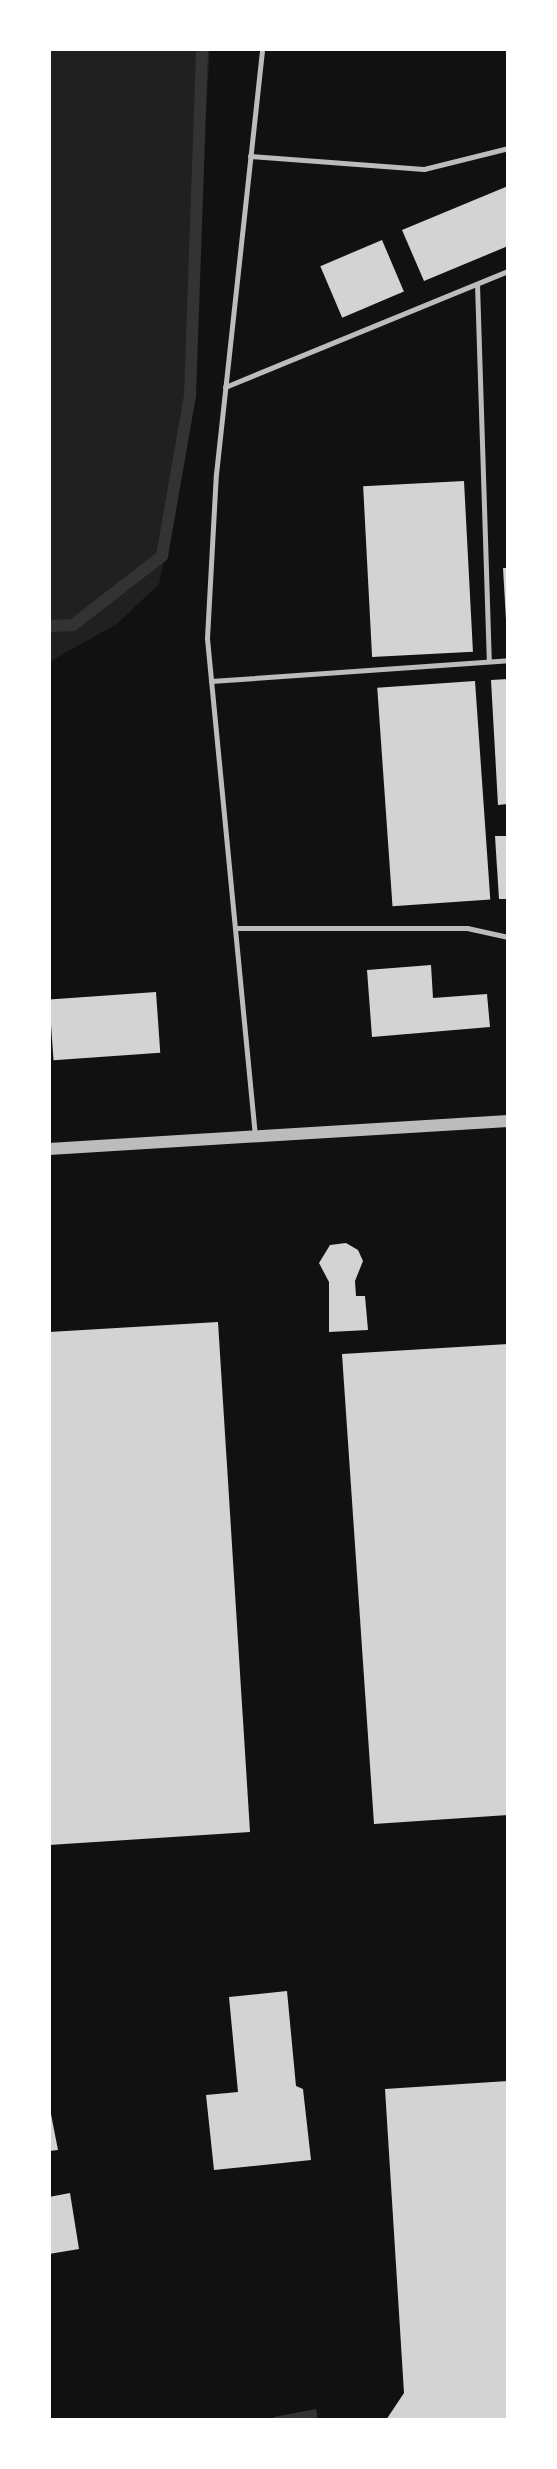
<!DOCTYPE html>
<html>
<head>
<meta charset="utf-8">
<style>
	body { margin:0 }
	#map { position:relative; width:557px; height:2469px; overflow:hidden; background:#111; font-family:"Roboto Condensed",sans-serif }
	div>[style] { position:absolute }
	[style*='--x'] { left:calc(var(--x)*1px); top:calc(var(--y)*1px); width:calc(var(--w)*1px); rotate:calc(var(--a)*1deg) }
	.green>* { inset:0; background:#202020 }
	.water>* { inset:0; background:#333 }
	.stream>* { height:12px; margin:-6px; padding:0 6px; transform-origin:6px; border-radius:6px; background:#333 }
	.building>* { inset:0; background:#d3d3d3; transform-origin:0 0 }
	.service>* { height:5px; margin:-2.5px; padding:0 2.5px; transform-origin:2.5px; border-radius:2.5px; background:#bcbcbc }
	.tertiary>* { height:12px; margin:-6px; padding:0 6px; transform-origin:6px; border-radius:6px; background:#bcbcbc }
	span { translate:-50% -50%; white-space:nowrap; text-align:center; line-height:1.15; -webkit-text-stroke:5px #fff; paint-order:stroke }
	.frame { position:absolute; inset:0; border:51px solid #fff; pointer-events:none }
</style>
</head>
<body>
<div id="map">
	<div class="green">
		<i style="clip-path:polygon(49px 49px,210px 49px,183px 464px,159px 584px,117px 624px,49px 662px)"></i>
	</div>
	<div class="water">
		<i style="clip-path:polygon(316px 2409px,318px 2420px,274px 2420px,274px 2417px)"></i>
	</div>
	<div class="stream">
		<i style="--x:49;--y:626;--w:24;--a:-2"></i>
		<i style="--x:73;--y:625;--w:113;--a:-37.8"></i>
		<i style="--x:162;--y:556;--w:162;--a:-80.1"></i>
		<i style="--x:190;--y:396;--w:347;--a:-88"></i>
	</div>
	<div class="building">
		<i style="clip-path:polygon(508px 186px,508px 246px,424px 281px,402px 230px)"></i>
		<i style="left:382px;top:240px;width:56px;height:67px;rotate:67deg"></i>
		<i style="left:464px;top:481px;width:171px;height:101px;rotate:87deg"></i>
		<i style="clip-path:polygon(503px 568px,508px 568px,508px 620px,506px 620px)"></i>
		<i style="clip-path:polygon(508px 679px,508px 804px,498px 805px,491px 680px)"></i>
		<i style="left:475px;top:681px;width:219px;height:98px;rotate:86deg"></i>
		<i style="clip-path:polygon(495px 836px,508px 836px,508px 899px,499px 899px)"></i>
		<i style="clip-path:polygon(431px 965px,433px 998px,487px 994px,490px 1027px,372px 1037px,367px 970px)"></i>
		<i style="left:156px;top:992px;width:61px;height:107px;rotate:86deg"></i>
		<i style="clip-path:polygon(346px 1243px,358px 1250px,363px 1261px,355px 1281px,356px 1296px,365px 1296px,368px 1330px,329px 1332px,329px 1282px,319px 1263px,330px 1245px)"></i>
		<i style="clip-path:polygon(218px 1322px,250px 1832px,49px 1845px,49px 1332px)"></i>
		<i style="clip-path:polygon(508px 1344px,508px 1815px,374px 1824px,342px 1354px)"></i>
		<i style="clip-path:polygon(287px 1991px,296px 2086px,303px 2089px,311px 2160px,214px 2170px,206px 2095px,238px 2092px,229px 1997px)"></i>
		<i style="clip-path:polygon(508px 2081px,508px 2420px,386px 2420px,404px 2393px,385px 2089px)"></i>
		<i style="clip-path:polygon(49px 2104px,58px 2150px,49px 2151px)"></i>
		<i style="clip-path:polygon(70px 2193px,79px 2249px,49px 2254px,49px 2197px)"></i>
	</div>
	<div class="service">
		<i style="--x:250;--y:156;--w:174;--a:4.3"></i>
		<i style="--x:424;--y:169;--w:87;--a:-14"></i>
		<i style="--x:477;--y:284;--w:377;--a:88.2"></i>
		<i style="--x:225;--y:387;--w:306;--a:-22.3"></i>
		<i style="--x:211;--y:681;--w:298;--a:-4"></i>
		<i style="--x:235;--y:928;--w:232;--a:0"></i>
		<i style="--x:467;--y:928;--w:42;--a:12.4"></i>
		<i style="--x:255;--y:1136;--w:500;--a:-95.51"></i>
		<i style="--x:207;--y:638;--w:164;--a:-86.9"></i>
		<i style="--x:216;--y:474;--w:427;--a:-83.8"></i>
	</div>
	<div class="tertiary">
		<i style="--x:49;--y:1149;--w:460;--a:-3.5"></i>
	</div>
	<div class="frame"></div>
</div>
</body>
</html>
